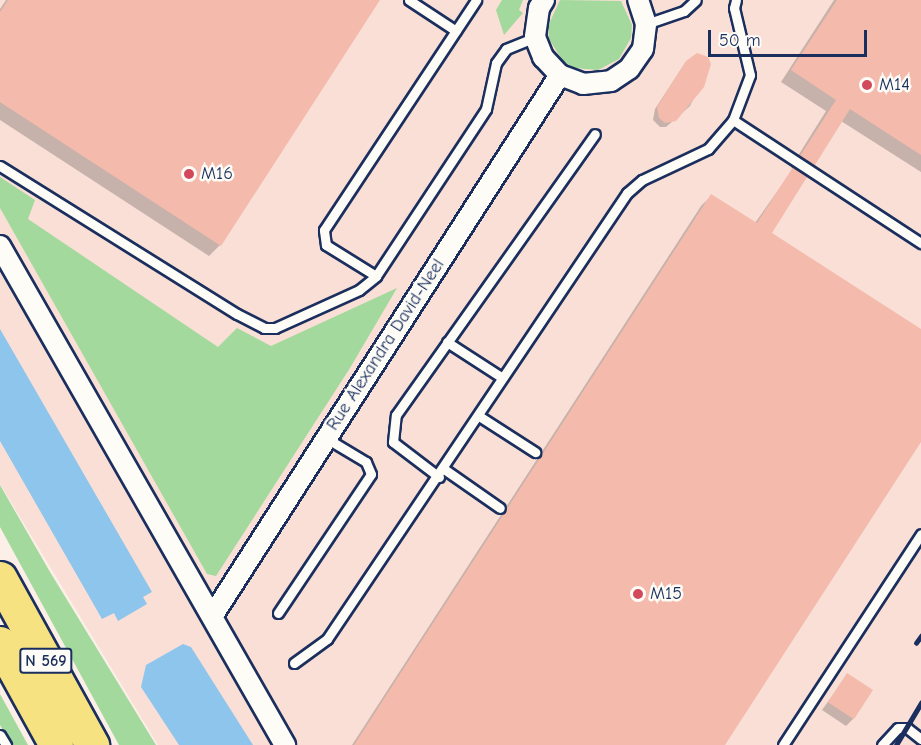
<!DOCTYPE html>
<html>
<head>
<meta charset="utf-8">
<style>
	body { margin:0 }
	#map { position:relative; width:921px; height:745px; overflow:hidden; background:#fbefe8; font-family:"Comic Neue",sans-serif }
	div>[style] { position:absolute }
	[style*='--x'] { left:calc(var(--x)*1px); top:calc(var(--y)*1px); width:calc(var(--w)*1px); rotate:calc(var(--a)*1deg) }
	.built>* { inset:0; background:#f9dfd6 }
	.green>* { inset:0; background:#a3d99c }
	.water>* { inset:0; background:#8dc5ec }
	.shadow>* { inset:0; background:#0003 }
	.building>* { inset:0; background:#f4baac; transform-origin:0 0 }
	.roads { filter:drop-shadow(2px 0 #1b2f5e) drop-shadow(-2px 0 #1b2f5e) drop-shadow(0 2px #1b2f5e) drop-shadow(0 -2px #1b2f5e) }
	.lane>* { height:9px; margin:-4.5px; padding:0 4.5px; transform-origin:4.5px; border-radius:4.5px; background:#fdfcf7 }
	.street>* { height:20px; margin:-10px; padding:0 10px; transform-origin:10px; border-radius:10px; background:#fdfcf7 }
	.highway>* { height:33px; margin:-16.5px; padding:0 16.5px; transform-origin:16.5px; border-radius:16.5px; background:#f6e281 }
	.rail>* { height:4.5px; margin:-2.25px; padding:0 2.25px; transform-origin:2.25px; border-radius:2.25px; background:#1b2f5e }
	.dots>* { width:16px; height:16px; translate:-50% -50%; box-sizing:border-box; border:3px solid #fdfcf7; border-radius:50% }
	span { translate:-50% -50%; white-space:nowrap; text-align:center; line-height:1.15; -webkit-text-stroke:5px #fdfcf7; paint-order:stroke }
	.shield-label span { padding:2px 4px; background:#fdfcf7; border:2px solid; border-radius:4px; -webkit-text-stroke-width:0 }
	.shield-label { font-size:16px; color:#1b2f5e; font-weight:700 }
	.poi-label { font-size:18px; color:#1b2f5e }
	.left { translate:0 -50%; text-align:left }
	.street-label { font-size:18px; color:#1b2f5e }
	.scale { position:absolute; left:708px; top:30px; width:159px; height:27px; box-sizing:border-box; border:3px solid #1b2f5e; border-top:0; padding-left:8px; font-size:18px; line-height:21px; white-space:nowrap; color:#1b2f5e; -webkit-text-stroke:4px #fdfcf7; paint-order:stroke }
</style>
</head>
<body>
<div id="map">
	<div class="built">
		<i style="clip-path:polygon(0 0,921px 0,921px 745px,158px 745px,0 484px)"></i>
	</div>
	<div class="green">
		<i style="clip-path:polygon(502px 0,523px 0,519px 10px,523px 13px,504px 35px,496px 10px)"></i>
		<i style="clip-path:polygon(560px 0,621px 1px,632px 25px,631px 38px,619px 59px,598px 70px,574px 68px,563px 61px,549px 39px,548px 26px)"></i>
		<i style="clip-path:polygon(0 177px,35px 200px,28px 219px,218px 347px,237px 328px,271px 346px,397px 288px,350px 368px,216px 576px,207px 574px,0 208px)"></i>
		<i style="clip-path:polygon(0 485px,50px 572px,156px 745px,119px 745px,0 527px)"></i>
		<i style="clip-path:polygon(0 694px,28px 745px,11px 745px,0 725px)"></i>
	</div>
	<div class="water">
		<i style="clip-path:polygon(0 329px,152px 592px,143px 597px,147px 604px,118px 621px,114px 613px,102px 619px,0 441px)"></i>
		<i style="clip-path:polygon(183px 644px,191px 647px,253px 745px,179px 745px,141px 687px,146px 665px)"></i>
	</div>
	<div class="shadow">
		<i style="clip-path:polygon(6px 0,378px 0,220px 245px,209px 256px,0 120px,0 9px)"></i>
		<i style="clip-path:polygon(834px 0,921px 0,921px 172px,841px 121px,802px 175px,770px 233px,921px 331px,921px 440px,723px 745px,352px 745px,701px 206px,711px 196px,755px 223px,793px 169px,791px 167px,826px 111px,781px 82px)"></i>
		<i style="clip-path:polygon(697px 54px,709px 68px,690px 106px,666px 127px,660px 127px,653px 120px,655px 109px,685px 63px)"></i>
		<i style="clip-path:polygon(847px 675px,853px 719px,846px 726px,822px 710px)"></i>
	</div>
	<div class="building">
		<i style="clip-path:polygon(8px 0,380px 0,221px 246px,0 102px,0 12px)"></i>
		<i style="clip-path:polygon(837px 0,921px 0,921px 155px,850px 109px,815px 165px,800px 156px,836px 100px,791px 70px)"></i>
		<i style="clip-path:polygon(697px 53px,708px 57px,711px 64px,704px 87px,676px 121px,665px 123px,659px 118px,657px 107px,686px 61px)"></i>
		<i style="clip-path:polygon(793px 167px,807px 177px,772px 233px,921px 329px,921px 442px,725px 745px,354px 745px,711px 194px,757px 223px)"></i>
		<i style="left:847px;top:673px;width:31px;height:35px;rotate:33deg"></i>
	</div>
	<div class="roads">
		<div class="lane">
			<i style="--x:409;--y:0;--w:56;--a:33.4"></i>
			<i style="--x:646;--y:24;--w:40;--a:-18.9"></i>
			<i style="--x:684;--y:11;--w:16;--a:-43"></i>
			<i style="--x:733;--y:120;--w:225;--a:33.2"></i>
			<i style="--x:0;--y:166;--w:279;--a:32"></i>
			<i style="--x:237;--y:314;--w:30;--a:27"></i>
			<i style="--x:264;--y:328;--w:11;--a:0"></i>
			<i style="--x:275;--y:328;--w:92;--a:-24.3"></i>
			<i style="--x:359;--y:290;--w:22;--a:-39"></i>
			<i style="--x:376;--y:276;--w:200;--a:-56.6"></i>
			<i style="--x:486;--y:109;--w:47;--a:-77.7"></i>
			<i style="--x:496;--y:63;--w:17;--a:-54"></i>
			<i style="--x:506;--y:49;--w:31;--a:-22"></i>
			<i style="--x:376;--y:276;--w:59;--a:-148.2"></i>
			<i style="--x:326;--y:245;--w:15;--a:-98"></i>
			<i style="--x:324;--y:230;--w:276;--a:-56.5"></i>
			<i style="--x:447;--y:342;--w:64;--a:32.9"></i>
			<i style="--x:479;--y:416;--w:67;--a:32.7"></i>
			<i style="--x:444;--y:469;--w:68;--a:34.9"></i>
			<i style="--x:439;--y:477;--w:58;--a:-142.7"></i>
			<i style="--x:393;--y:442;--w:27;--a:-84"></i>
			<i style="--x:396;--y:415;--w:344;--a:-54.7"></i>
			<i style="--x:278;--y:613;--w:167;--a:-56.2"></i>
			<i style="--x:371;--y:474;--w:13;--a:-113"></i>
			<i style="--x:366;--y:462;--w:47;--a:-149"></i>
			<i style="--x:294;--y:663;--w:41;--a:-36"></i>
			<i style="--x:327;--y:639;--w:538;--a:-56.07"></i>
			<i style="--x:627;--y:193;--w:20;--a:-41"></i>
			<i style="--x:642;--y:180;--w:73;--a:-25.2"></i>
			<i style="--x:708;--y:149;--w:38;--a:-49"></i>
			<i style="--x:733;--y:120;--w:48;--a:-69.3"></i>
			<i style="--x:750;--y:75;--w:69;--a:-103.4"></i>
			<i style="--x:734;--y:8;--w:8;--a:-76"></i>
			<i style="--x:0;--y:735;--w:12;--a:59"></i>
			<i style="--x:783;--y:745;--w:252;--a:-56.8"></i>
			<i style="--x:882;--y:745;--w:23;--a:-47"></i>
			<i style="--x:898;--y:728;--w:9;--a:0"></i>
			<i style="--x:907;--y:728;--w:18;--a:38"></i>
		</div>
		<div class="street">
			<i style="--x:544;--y:0;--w:9;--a:122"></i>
			<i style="--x:539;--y:8;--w:29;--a:98"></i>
			<i style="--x:535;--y:37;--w:22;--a:68"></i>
			<i style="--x:543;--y:57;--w:25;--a:47"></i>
			<i style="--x:560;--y:75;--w:25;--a:21"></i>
			<i style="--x:583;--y:84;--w:28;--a:-6"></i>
			<i style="--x:611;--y:81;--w:22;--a:-34"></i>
			<i style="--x:629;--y:69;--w:24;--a:-55"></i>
			<i style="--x:643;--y:49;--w:25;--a:-83"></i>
			<i style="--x:646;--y:24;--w:25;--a:-108"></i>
			<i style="--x:0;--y:246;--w:575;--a:60.27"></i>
			<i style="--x:213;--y:615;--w:642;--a:-57.28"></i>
		</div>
		<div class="highway">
			<i style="--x:0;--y:578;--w:191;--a:61.1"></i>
			<i style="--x:0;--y:643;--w:116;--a:61.2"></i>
		</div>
	</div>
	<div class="rail">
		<i style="--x:916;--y:643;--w:9;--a:-54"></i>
		<i style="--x:896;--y:745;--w:49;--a:-59.2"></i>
	</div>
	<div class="dots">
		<i style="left:867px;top:85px;background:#d1495b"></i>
		<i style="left:189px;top:174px;background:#d1495b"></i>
		<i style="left:638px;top:594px;background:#d1495b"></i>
	</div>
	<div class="shield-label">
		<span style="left:46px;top:661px">N 569</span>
	</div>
	<div class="poi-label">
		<span class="left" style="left:879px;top:85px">M14</span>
		<span class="left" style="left:201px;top:174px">M16</span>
		<span class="left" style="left:650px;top:594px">M15</span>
	</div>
	<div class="street-label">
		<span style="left:386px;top:345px;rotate:-57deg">Rue Alexandra David-Neel</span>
	</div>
	<div class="scale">50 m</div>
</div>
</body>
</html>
